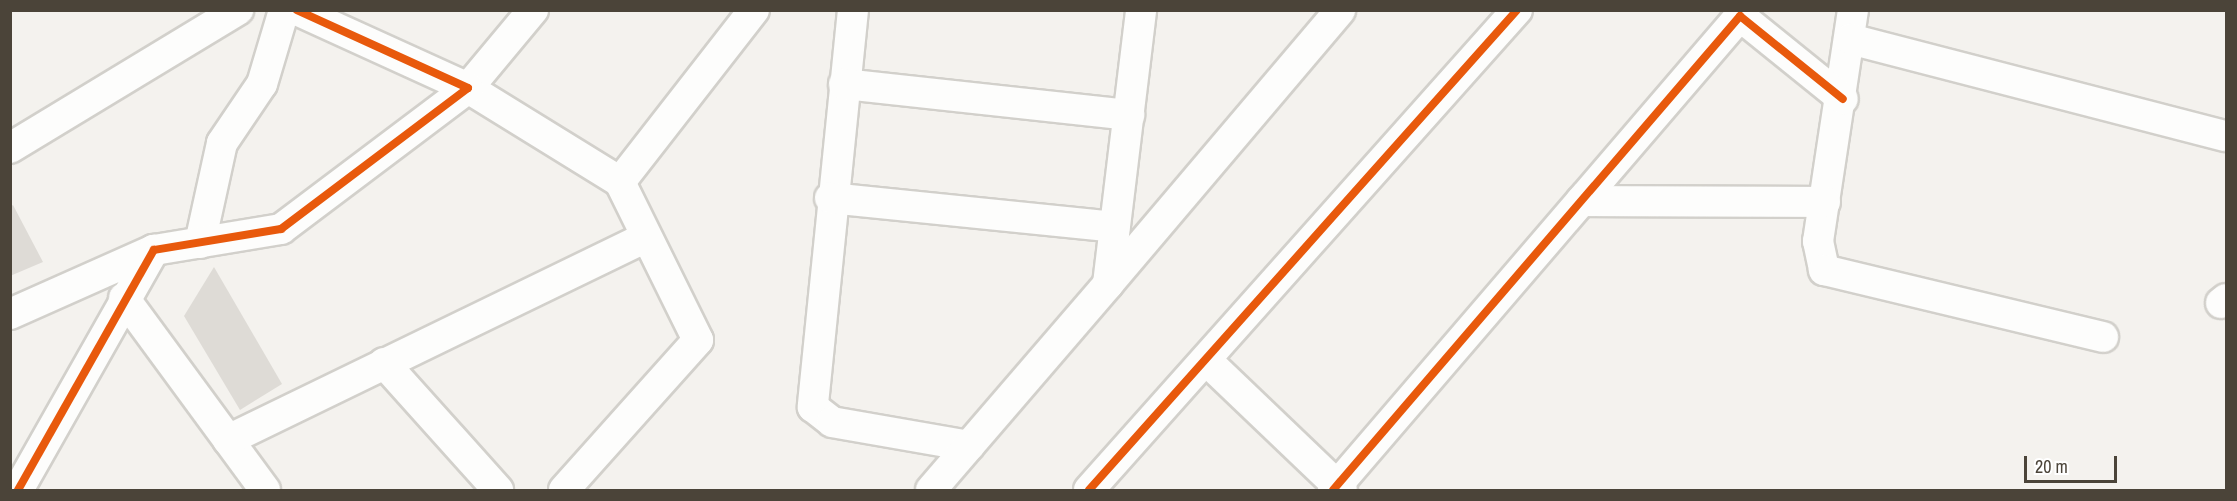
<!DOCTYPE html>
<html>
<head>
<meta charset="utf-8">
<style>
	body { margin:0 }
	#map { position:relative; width:2237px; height:501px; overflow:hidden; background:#f4f2ee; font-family:"Archivo Narrow",sans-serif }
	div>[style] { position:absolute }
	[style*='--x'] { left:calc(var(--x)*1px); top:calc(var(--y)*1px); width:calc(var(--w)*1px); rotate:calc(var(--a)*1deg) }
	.building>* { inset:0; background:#dedbd6 }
	.roads { filter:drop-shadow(2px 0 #d2d0cb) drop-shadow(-2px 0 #d2d0cb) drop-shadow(0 2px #d2d0cb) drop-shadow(0 -2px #d2d0cb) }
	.minor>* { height:30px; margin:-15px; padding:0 15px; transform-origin:15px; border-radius:15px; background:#fdfdfc }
	.cycleway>* { height:8px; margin:-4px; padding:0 4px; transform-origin:4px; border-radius:4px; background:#e8590c }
	span { translate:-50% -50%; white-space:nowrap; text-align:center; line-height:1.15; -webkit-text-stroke:4.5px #fff; paint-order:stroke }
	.frame { position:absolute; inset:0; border:12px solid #4b4439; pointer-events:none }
	.scale { position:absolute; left:2024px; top:456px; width:93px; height:27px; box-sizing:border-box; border:3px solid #4b4439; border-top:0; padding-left:8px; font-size:18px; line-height:21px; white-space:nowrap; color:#4b4439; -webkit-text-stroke:4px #fff; paint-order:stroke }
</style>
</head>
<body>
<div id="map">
	<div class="building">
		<i style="clip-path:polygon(13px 205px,43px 262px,10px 276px,10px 207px)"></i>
		<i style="clip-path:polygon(214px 267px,282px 384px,240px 410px,184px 316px)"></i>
	</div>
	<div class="roads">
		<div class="minor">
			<i style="--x:533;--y:10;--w:102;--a:129.8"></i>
			<i style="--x:468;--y:88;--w:179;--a:31.7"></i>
			<i style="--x:620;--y:182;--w:218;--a:-52.1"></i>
			<i style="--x:853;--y:10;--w:399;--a:95.8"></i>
			<i style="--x:813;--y:407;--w:24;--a:38"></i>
			<i style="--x:832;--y:422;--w:139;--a:9.9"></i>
			<i style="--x:1853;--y:10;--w:234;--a:98.6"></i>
			<i style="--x:1818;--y:241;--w:30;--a:78"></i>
			<i style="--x:1824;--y:270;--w:287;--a:13.5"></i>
			<i style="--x:1850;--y:39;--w:388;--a:14.5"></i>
			<i style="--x:844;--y:84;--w:287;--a:6.2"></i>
			<i style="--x:10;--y:148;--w:267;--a:-31.2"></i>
			<i style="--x:830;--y:198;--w:286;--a:5.8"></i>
			<i style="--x:1581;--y:201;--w:244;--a:0.2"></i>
			<i style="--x:200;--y:243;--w:102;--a:-77.6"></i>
			<i style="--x:222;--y:143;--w:71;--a:-55.9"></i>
			<i style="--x:262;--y:84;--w:77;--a:-73.4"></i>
			<i style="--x:1108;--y:284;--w:359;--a:-49.7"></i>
			<i style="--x:124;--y:298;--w:238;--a:53.7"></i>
			<i style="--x:2221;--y:303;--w:6;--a:-39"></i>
			<i style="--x:10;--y:314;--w:158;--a:-24"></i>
			<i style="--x:1206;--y:360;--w:188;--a:43.7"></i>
			<i style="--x:384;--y:363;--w:171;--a:48.1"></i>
			<i style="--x:228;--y:440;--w:465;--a:-25.9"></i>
			<i style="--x:18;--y:490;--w:276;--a:-60.5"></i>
			<i style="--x:154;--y:250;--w:129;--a:-9.4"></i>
			<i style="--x:281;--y:229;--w:234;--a:-37"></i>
			<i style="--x:468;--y:88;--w:188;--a:-155.5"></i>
			<i style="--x:564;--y:490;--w:201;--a:-48.2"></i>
			<i style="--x:698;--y:340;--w:176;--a:-116.3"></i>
			<i style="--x:931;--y:490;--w:272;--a:-49.3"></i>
			<i style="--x:1108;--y:284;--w:276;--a:-83.1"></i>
			<i style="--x:1089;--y:490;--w:643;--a:-48.28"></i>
			<i style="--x:1333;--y:490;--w:625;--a:-49.35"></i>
			<i style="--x:1740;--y:16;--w:132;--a:38.9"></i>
		</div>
	</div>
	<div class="cycleway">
		<i style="--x:18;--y:490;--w:276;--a:-60.5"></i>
		<i style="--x:154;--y:250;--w:129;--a:-9.4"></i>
		<i style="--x:281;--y:229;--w:234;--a:-37"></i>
		<i style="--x:468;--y:88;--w:188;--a:-155.5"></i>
		<i style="--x:1089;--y:490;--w:643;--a:-48.28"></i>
		<i style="--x:1333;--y:490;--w:625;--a:-49.35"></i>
		<i style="--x:1740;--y:16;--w:132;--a:38.9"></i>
	</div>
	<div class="frame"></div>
	<div class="scale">20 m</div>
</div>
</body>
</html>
